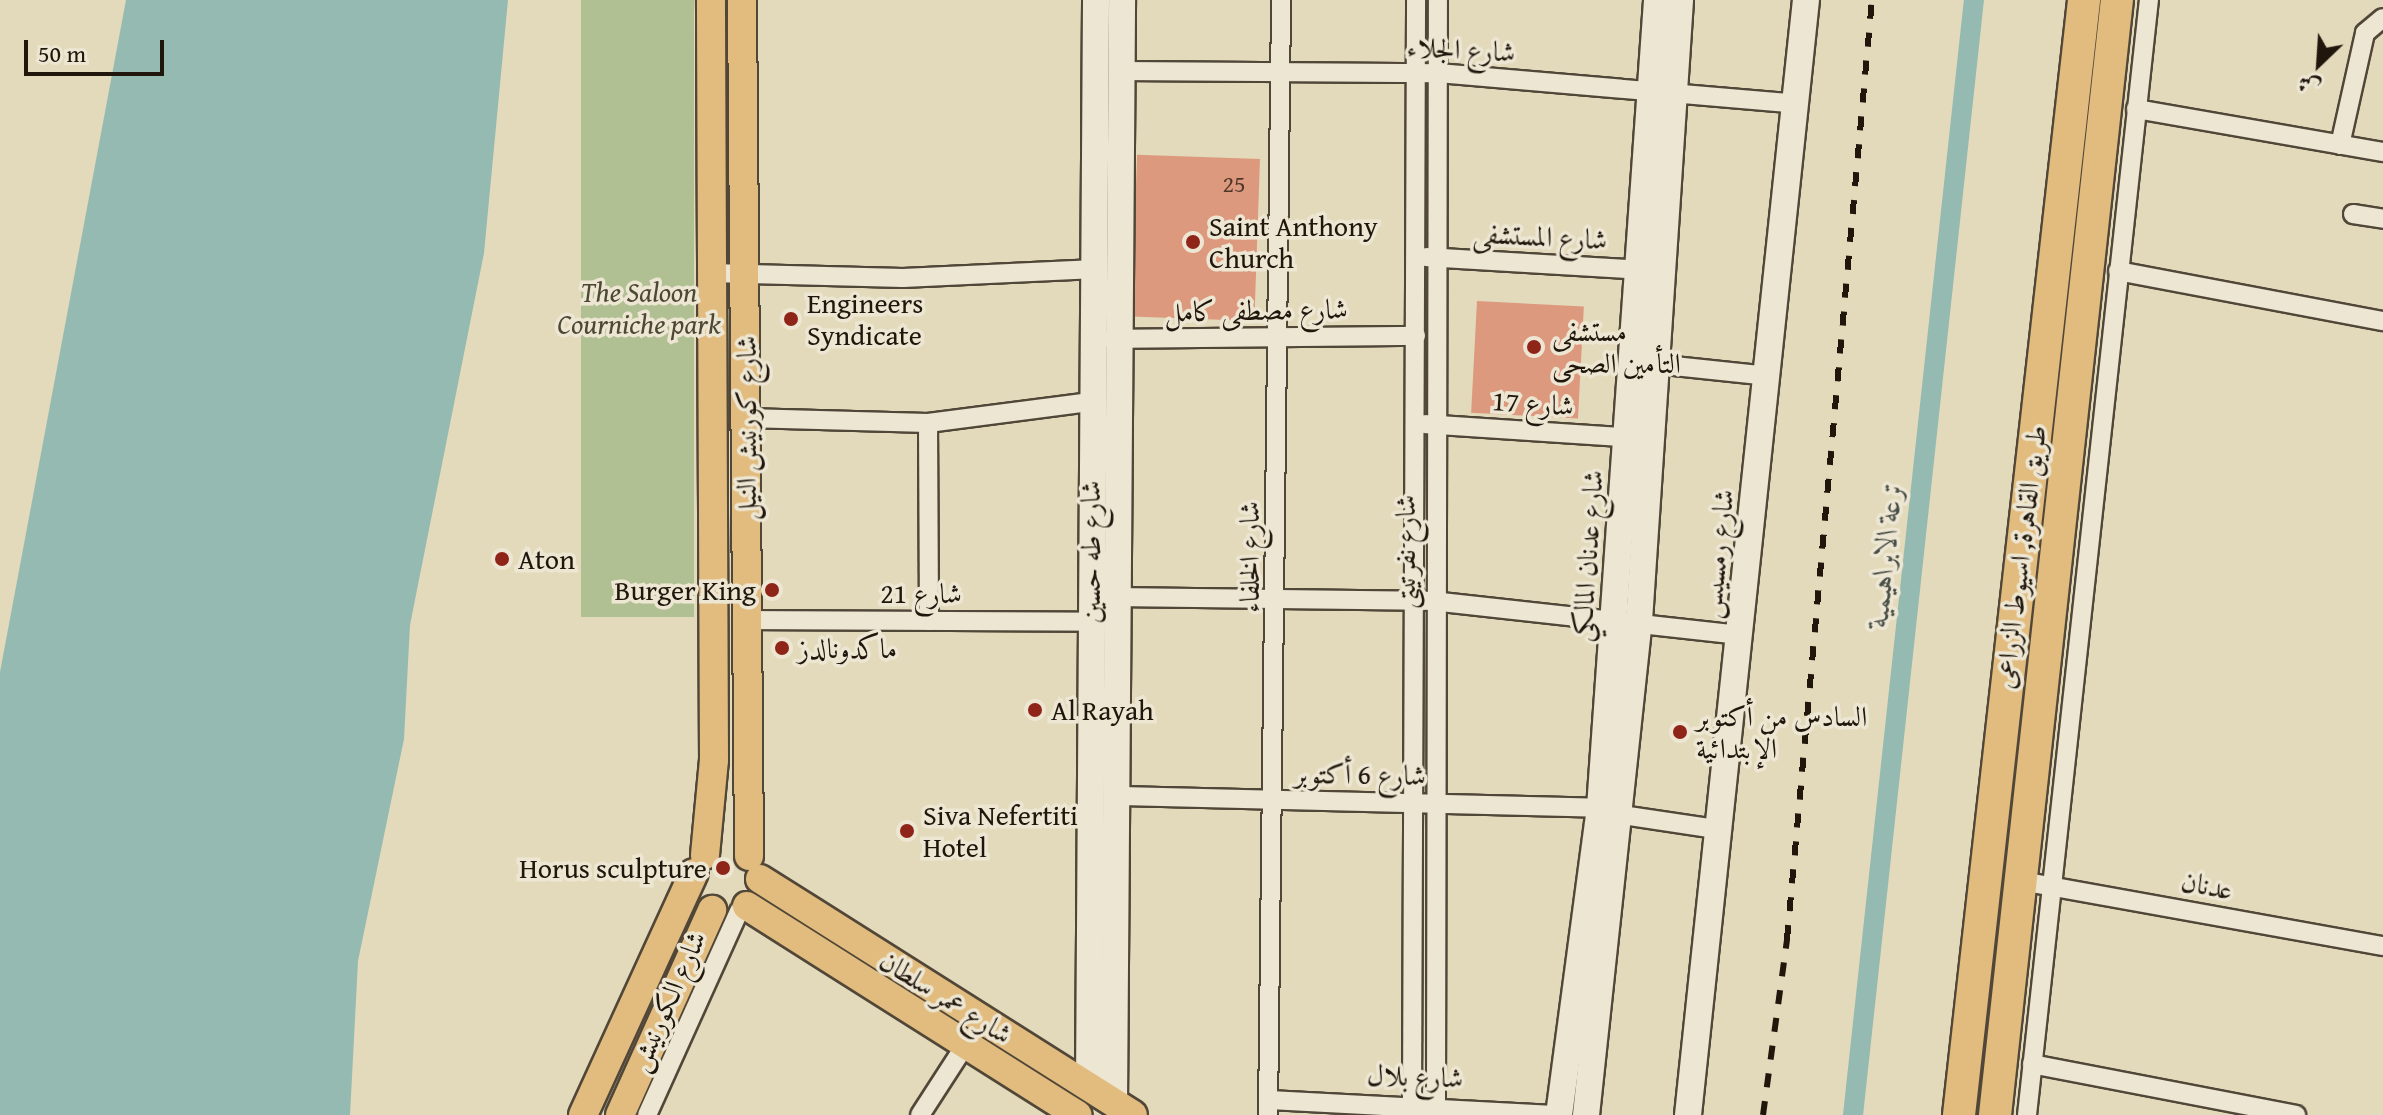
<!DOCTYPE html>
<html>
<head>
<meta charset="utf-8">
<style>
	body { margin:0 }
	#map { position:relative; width:2383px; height:1115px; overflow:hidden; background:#e3d9bb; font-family:"Gentium Book Plus",Amiri,serif }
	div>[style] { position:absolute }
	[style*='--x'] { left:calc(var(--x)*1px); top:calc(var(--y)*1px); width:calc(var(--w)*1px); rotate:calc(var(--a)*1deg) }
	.green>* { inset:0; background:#b0c092; transform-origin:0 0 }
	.water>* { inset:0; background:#95bab1 }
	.canal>* { height:20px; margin:-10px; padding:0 10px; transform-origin:10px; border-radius:10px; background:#95bab1 }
	.building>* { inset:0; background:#dd997e; transform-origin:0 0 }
	.roads { filter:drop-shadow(2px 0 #514738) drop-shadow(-2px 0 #514738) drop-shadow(0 2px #514738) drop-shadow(0 -2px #514738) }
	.street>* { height:18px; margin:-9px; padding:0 9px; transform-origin:9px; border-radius:9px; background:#ede6d3 }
	.secondary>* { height:26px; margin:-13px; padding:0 13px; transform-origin:13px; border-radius:13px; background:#ede6d3 }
	.primary>* { height:28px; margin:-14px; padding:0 14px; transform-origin:14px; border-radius:14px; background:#e2bc7e }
	.highway>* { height:32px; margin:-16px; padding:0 16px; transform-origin:16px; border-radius:16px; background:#e2bc7e }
	.rail>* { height:6px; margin-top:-3px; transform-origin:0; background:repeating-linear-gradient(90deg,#20160c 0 14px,transparent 0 28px) }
	.dots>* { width:22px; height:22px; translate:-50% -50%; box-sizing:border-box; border:4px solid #ede6d3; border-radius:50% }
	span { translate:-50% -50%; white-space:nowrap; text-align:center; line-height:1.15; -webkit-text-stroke:7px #ede6d3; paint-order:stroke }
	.number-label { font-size:24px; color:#4f3728 }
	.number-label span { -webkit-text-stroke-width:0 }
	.street-label { font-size:28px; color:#20160c }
	.poi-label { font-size:28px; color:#20160c }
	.left { translate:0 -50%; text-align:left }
	.right { translate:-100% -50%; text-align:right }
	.park-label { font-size:28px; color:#4b4934; font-style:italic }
	.water-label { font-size:30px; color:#494f46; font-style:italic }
	.north { position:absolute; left:2279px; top:24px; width:80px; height:80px; -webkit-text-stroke:6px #ede6d3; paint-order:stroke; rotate:205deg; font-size:22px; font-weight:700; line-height:32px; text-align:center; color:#20160c }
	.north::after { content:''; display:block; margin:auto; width:28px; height:36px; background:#20160c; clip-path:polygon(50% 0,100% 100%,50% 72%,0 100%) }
	.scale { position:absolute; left:24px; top:40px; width:140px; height:36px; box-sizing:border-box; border:4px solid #20160c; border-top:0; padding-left:10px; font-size:24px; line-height:28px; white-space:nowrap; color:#20160c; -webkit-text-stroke:6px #ede6d3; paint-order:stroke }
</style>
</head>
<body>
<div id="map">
	<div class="green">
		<i style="left:581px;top:0;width:113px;height:617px"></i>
	</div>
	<div class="water">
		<i style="clip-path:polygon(126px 0,508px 0,484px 253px,410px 625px,404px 739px,358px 961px,350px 1115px,0 1115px,0 672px)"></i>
	</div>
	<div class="canal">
		<i style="--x:1853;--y:1115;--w:1122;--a:-83.81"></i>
	</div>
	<div class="building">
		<i style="left:1260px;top:159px;width:162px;height:123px;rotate:92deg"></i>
		<i style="left:1477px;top:301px;width:107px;height:112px;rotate:3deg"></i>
	</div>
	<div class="roads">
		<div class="street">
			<i style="--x:1121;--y:71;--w:317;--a:0.4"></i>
			<i style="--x:1438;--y:73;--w:360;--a:4.9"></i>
			<i style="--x:2136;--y:109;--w:251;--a:9.9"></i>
			<i style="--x:2340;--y:145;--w:115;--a:-77.4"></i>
			<i style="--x:2365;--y:33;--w:23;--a:-40"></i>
			<i style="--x:2353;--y:214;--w:30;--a:9"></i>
			<i style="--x:1426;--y:257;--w:222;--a:3.4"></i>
			<i style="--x:2118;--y:271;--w:270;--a:10.7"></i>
			<i style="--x:710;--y:273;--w:193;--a:1.5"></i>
			<i style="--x:903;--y:278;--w:193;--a:-2.7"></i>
			<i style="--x:1111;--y:339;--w:305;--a:-0.6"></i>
			<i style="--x:1645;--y:363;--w:125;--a:6"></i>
			<i style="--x:746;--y:418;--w:182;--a:1.6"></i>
			<i style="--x:928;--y:423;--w:170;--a:-7.4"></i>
			<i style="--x:928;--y:423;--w:198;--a:89.7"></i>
			<i style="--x:1425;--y:424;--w:210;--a:3.8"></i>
			<i style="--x:1122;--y:597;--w:310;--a:0.7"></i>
			<i style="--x:1432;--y:601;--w:310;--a:6.3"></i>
			<i style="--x:747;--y:620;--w:349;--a:0.3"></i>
			<i style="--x:1120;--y:796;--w:480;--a:1.4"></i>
			<i style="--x:1622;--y:815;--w:101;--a:8.5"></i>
			<i style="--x:2021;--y:881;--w:368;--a:10.2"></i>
			<i style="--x:2032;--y:1064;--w:269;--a:10.9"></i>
			<i style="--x:1269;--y:1100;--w:291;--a:3"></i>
			<i style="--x:1412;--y:1103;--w:1103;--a:-89.79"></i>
			<i style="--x:1436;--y:1104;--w:1104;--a:-89.9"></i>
			<i style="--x:647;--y:1115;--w:224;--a:-65.7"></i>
			<i style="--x:920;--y:1115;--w:85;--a:-57.1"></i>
			<i style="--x:1268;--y:1115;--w:1115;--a:-89.33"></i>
			<i style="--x:2027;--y:1115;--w:1122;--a:-83.76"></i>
		</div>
		<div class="secondary">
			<i style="--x:1089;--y:1087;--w:1087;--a:-89.63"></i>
			<i style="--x:1114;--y:1103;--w:1103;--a:-89.58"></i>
			<i style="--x:1559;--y:1115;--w:310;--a:-82.4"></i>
			<i style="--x:1600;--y:808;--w:810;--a:-85.96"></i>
			<i style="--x:1586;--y:1115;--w:497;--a:-83.9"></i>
			<i style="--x:1639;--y:621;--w:622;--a:-86.22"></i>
			<i style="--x:1688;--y:1115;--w:1121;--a:-83.96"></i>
		</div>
		<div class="primary">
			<i style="--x:742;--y:0;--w:856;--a:89.53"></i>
			<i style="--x:705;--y:855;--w:95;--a:-84.6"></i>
			<i style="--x:714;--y:760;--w:760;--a:-90.23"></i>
			<i style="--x:760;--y:879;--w:441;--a:32.3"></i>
			<i style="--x:747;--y:906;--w:391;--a:32.3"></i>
			<i style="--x:583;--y:1115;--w:266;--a:-65.4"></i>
			<i style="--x:620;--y:1115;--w:225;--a:-65.8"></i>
		</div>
		<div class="highway">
			<i style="--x:1959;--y:1115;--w:1122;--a:-83.6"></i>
			<i style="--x:1995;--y:1115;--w:1122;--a:-83.76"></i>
		</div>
	</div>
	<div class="rail">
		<i style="--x:1763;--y:1115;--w:178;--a:-82.2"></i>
		<i style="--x:1787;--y:939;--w:943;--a:-84.83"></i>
	</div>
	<div class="dots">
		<i style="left:1193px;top:242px;background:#8f2418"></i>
		<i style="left:791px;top:319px;background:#8f2418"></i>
		<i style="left:1534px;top:347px;background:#8f2418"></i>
		<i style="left:502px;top:559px;background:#8f2418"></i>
		<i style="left:772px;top:590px;background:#8f2418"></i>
		<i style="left:782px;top:648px;background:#8f2418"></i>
		<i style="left:1035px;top:710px;background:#8f2418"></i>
		<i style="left:1680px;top:732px;background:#8f2418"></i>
		<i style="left:907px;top:831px;background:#8f2418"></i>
		<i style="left:723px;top:868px;background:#8f2418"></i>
	</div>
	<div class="number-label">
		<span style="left:1234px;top:184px">25</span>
	</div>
	<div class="street-label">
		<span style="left:1461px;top:49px;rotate:3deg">شارع الجلاء</span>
		<span style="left:1540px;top:236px;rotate:3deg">شارع المستشفى</span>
		<span style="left:1256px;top:310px;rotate:-1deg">شارع مصطفى كامل</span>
		<span style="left:1533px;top:403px;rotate:4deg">شارع 17</span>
		<span style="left:746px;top:428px;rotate:-90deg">شارع كورنيش النيل</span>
		<span style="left:1090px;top:552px;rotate:-90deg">شارع طه حسين</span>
		<span style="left:1405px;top:552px;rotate:-90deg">شارع نفرتيتى</span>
		<span style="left:1717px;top:554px;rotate:-84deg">شارع رمسيس</span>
		<span style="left:1587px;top:556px;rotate:-86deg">شارع عدنان المالكي</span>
		<span style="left:1249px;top:557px;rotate:-90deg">شارع الخلفاء</span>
		<span style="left:2020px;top:557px;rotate:-83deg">طريق القاهرة, اسيوط الزراعى</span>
		<span style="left:921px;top:593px">شارع 21</span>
		<span style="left:1360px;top:774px;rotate:1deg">شارع 6 أكتوبر</span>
		<span style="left:2207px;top:885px;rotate:11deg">عدنان</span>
		<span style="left:946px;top:997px;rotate:32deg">شارع عمر سلطان</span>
		<span style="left:667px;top:1001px;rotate:-66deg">شارع الكورنيش</span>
		<span style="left:1415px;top:1076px;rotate:2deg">شارع بلال</span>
	</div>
	<div class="poi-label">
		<span class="left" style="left:1209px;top:242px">Saint Anthony<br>Church</span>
		<span class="left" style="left:807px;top:319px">Engineers<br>Syndicate</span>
		<span class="left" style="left:1552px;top:347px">مستشفى<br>التأمين الصحى</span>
		<span class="left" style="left:518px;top:559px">Aton</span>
		<span class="right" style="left:756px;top:590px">Burger King</span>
		<span class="left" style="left:798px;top:648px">ماكدونالدز</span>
		<span class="left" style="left:1051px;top:710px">Al Rayah</span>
		<span class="left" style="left:1696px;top:732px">السادس من أكتوبر<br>الإبتدائية</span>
		<span class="left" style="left:923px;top:831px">Siva Nefertiti<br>Hotel</span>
		<span class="right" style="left:707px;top:868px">Horus sculpture</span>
	</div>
	<div class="park-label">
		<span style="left:639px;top:308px">The Saloon<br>Courniche park</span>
	</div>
	<div class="water-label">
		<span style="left:1884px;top:554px;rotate:-84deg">ترعة الابراهيمية</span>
	</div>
	<div class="north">ش</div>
	<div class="scale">50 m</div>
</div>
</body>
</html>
